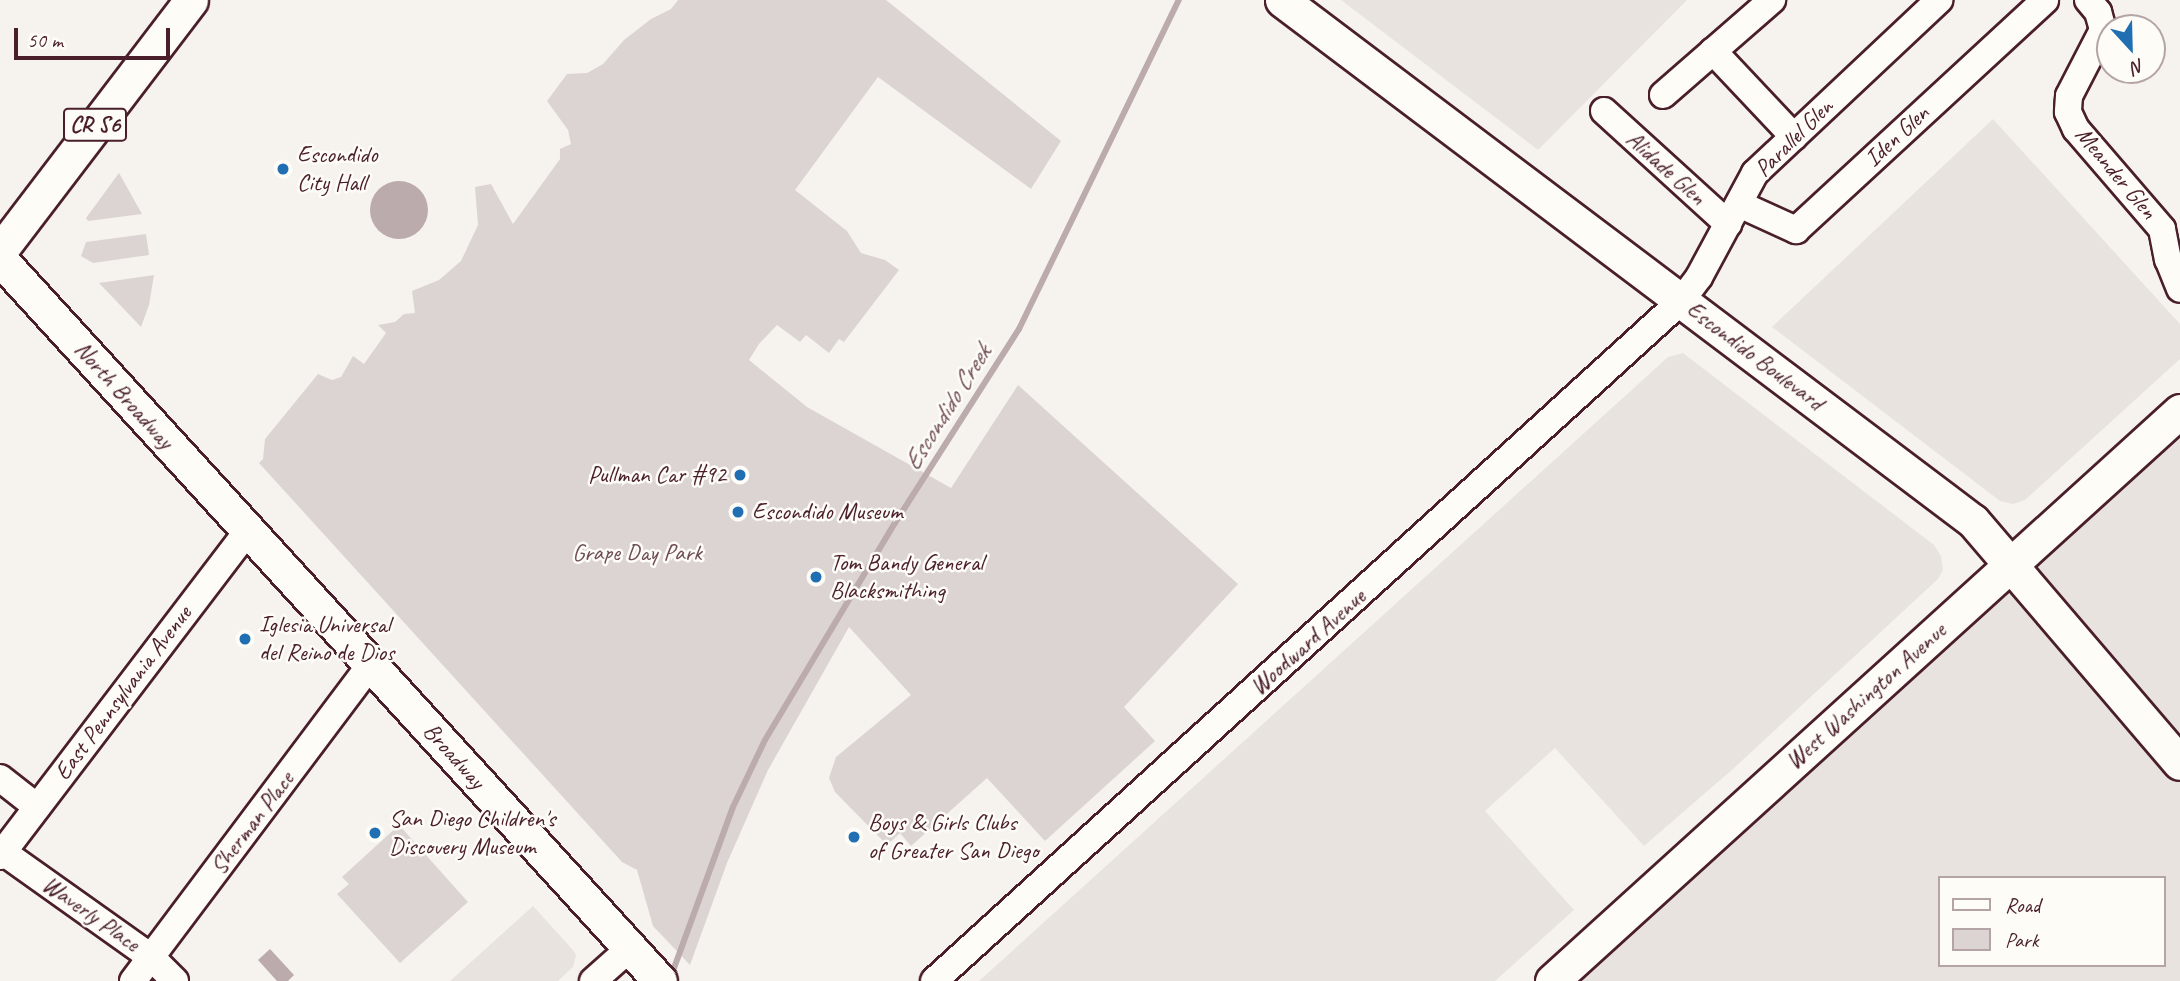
<!DOCTYPE html>
<html>
<head>
<meta charset="utf-8">
<style>
	body { margin:0 }
	#map { position:relative; width:2180px; height:981px; overflow:hidden; background:#f6f3ef; font-family:Caveat,sans-serif }
	div>[style] { position:absolute }
	[style*='--x'] { left:calc(var(--x)*1px); top:calc(var(--y)*1px); width:calc(var(--w)*1px); rotate:calc(var(--a)*1deg) }
	.built>* { inset:0; background:#e9e3e0 }
	.green>* { inset:0; background:#dcd4d2 }
	.water>* { inset:0; background:#bbabac }
	.round { border-radius:50% }
	.stream>* { height:6px; margin:-3px; padding:0 3px; transform-origin:3px; border-radius:3px; background:#bbabac }
	.roads { filter:drop-shadow(2px 0 #4a1f2b) drop-shadow(-2px 0 #4a1f2b) drop-shadow(0 2px #4a1f2b) drop-shadow(0 -2px #4a1f2b) }
	.minor>* { height:26px; margin:-13px; padding:0 13px; transform-origin:13px; border-radius:13px; background:#fdfcf7 }
	.major>* { height:33px; margin:-16.5px; padding:0 16.5px; transform-origin:16.5px; border-radius:16.5px; background:#fdfcf7 }
	.dots>* { width:19px; height:19px; translate:-50% -50%; box-sizing:border-box; border:4px solid #fdfcf7; border-radius:50% }
	span { translate:-50% -50%; white-space:nowrap; text-align:center; line-height:1.15; -webkit-text-stroke:5px #fdfcf7; paint-order:stroke }
	.shield-label span { padding:2px 5px; background:#fdfcf7; border:2px solid; border-radius:5px; -webkit-text-stroke-width:0 }
	.shield-label { font-size:23px; color:#4a1f2b; font-weight:700 }
	.street-label { font-size:24px; color:#4a1f2b }
	.poi-label { font-size:24px; color:#4a1f2b }
	.left { translate:0 -50%; text-align:left }
	.right { translate:-100% -50%; text-align:right }
	.park-label { font-size:24px; color:#6e4c55 }
	.water-label { font-size:26px; color:#725058; font-style:italic }
	.legend { position:absolute; left:1938px; top:876px; width:228px; height:91px; box-sizing:border-box; background:#fdfcf7; border:2px solid #b5a4a5; margin:0; padding:9px 12px; list-style:none; font-size:21px; color:#4a1f2b }
	.legend li { display:flex; align-items:center; gap:14px; height:35px }
	.legend b { width:35px; border:2px solid #b5a4a5 }
	.north { position:absolute; left:2096px; top:14px; width:70px; height:70px; box-sizing:border-box; background:#fdfcf7; border:2px solid #b5a4a5; border-radius:50%; rotate:158deg; font-size:19px; font-weight:700; line-height:28px; text-align:center; color:#4a1f2b }
	.north::after { content:''; display:block; margin:auto; width:24px; height:32px; background:#1f6fb2; clip-path:polygon(50% 0,100% 100%,50% 72%,0 100%) }
	.scale { position:absolute; left:14px; top:28px; width:156px; height:32px; box-sizing:border-box; border:4px solid #4a1f2b; border-top:0; padding-left:9px; font-size:21px; line-height:24px; white-space:nowrap; color:#4a1f2b; -webkit-text-stroke:5px #fdfcf7; paint-order:stroke }
</style>
</head>
<body>
<div id="map">
	<div class="built">
		<i style="clip-path:polygon(1341px 0,1687px 0,1538px 150px)"></i>
		<i style="clip-path:polygon(1993px 119px,2180px 324px,2180px 359px,2025px 500px,2013px 504px,2000px 501px,1772px 327px)"></i>
		<i style="clip-path:polygon(1683px 353px,1934px 545px,1941px 556px,1943px 570px,1938px 579px,1733px 769px,1644px 846px,1555px 748px,1485px 811px,1574px 910px,1495px 981px,979px 981px,1668px 357px)"></i>
		<i style="clip-path:polygon(evenodd,2180px 411px,2180px 981px,1552px 981px,2180px 411px,1940px 878px,2164px 878px,2164px 965px,1940px 965px,1940px 878px)"></i>
		<i style="clip-path:polygon(533px 906px,573px 950px,576px 955px,573px 967px,558px 981px,450px 981px)"></i>
	</div>
	<div class="green">
		<i style="clip-path:polygon(678px 0,886px 0,1061px 141px,1031px 189px,878px 77px,795px 190px,847px 231px,861px 253px,885px 260px,899px 270px,844px 342px,839px 339px,829px 353px,806px 335px,800px 342px,777px 325px,759px 344px,749px 360px,807px 407px,951px 488px,1018px 385px,1238px 584px,1124px 707px,1155px 741px,1045px 841px,987px 778px,911px 846px,900px 833px,887px 845px,835px 792px,829px 778px,836px 757px,911px 695px,849px 627px,768px 770px,727px 863px,690px 965px,653px 926px,637px 870px,622px 862px,259px 463px,263px 459px,265px 439px,318px 374px,332px 380px,341px 377px,353px 356px,364px 364px,386px 333px,378px 325px,395px 322px,404px 314px,415px 313px,412px 291px,439px 280px,461px 261px,478px 225px,475px 187px,491px 184px,513px 224px,560px 159px,560px 149px,571px 144px,568px 130px,547px 101px,567px 74px,587px 73px,603px 64px,624px 40px,651px 19px,671px 9px)"></i>
		<i style="clip-path:polygon(119px 173px,142px 214px,88px 221px,86px 218px)"></i>
		<i style="clip-path:polygon(146px 234px,149px 255px,93px 263px,81px 256px,86px 242px)"></i>
		<i style="clip-path:polygon(154px 275px,149px 305px,141px 327px,99px 283px)"></i>
		<i style="clip-path:polygon(399px 825px,468px 902px,400px 963px,337px 894px,349px 884px,342px 877px)"></i>
	</div>
	<div class="water">
		<i class="round" style="left:370px;top:181px;width:58px;height:58px"></i>
		<i style="clip-path:polygon(270px 949px,294px 975px,288px 981px,277px 981px,258px 960px)"></i>
	</div>
	<div class="stream">
		<i style="--x:670;--y:979;--w:183;--a:-69.9"></i>
		<i style="--x:733;--y:807;--w:74;--a:-64.5"></i>
		<i style="--x:765;--y:740;--w:253;--a:-59.1"></i>
		<i style="--x:895;--y:523;--w:230;--a:-57.4"></i>
		<i style="--x:1019;--y:329;--w:366;--a:-64.1"></i>
	</div>
	<div class="roads">
		<div class="minor">
			<i style="--x:2088;--y:0;--w:16;--a:50"></i>
			<i style="--x:2098;--y:12;--w:19;--a:74"></i>
			<i style="--x:2103;--y:30;--w:74;--a:117.3"></i>
			<i style="--x:2069;--y:96;--w:16;--a:94"></i>
			<i style="--x:2068;--y:112;--w:19;--a:65"></i>
			<i style="--x:2076;--y:129;--w:132;--a:49.3"></i>
			<i style="--x:2162;--y:229;--w:31;--a:79"></i>
			<i style="--x:2168;--y:259;--w:32;--a:68"></i>
			<i style="--x:1713;--y:51;--w:118;--a:46.7"></i>
			<i style="--x:1663;--y:95;--w:145;--a:-41.1"></i>
			<i style="--x:1604;--y:111;--w:168;--a:42.3"></i>
			<i style="--x:1739;--y:204;--w:63;--a:24.5"></i>
			<i style="--x:1796;--y:230;--w:339;--a:-42.7"></i>
			<i style="--x:0;--y:778;--w:47;--a:38.1"></i>
			<i style="--x:3;--y:852;--w:181;--a:35.4"></i>
			<i style="--x:151;--y:957;--w:34;--a:45"></i>
			<i style="--x:0;--y:856;--w:410;--a:-52.7"></i>
			<i style="--x:133;--y:981;--w:396;--a:-53.1"></i>
			<i style="--x:593;--y:981;--w:50;--a:-41.7"></i>
			<i style="--x:934;--y:981;--w:1010;--a:-42.31"></i>
			<i style="--x:1681;--y:301;--w:30;--a:-53"></i>
			<i style="--x:1699;--y:277;--w:118;--a:-61.7"></i>
			<i style="--x:1755;--y:173;--w:253;--a:-43.2"></i>
		</div>
		<div class="major">
			<i style="--x:1282;--y:0;--w:865;--a:37.02"></i>
			<i style="--x:1973;--y:521;--w:318;--a:49.5"></i>
			<i style="--x:0;--y:251;--w:315;--a:-52.7"></i>
			<i style="--x:0;--y:259;--w:978;--a:47.57"></i>
			<i style="--x:1552;--y:981;--w:848;--a:-42.23"></i>
		</div>
	</div>
	<div class="dots">
		<i style="left:283px;top:169px;background:#1f6fb2"></i>
		<i style="left:740px;top:475px;background:#1f6fb2"></i>
		<i style="left:738px;top:512px;background:#1f6fb2"></i>
		<i style="left:816px;top:577px;background:#1f6fb2"></i>
		<i style="left:245px;top:639px;background:#1f6fb2"></i>
		<i style="left:375px;top:833px;background:#1f6fb2"></i>
		<i style="left:854px;top:837px;background:#1f6fb2"></i>
	</div>
	<div class="shield-label">
		<span style="left:95px;top:125px">CR S6</span>
	</div>
	<div class="street-label">
		<span style="left:1897px;top:136px;rotate:-43deg">Iden Glen</span>
		<span style="left:1794px;top:138px;rotate:-45deg">Parallel Glen</span>
		<span style="left:1666px;top:168px;rotate:42deg">Alidade Glen</span>
		<span style="left:2116px;top:173px;rotate:50deg">Meander Glen</span>
		<span style="left:1755px;top:356px;rotate:37deg">Escondido Boulevard</span>
		<span style="left:124px;top:395px;rotate:48deg">North Broadway</span>
		<span style="left:1308px;top:642px;rotate:-42deg">Woodward Avenue</span>
		<span style="left:123px;top:693px;rotate:-53deg">East Pennsylvania Avenue</span>
		<span style="left:1866px;top:696px;rotate:-42deg">West Washington Avenue</span>
		<span style="left:454px;top:756px;rotate:48deg">Broadway</span>
		<span style="left:252px;top:823px;rotate:-53deg">Sherman Place</span>
		<span style="left:91px;top:914px;rotate:35deg">Waverly Place</span>
	</div>
	<div class="poi-label">
		<span class="left" style="left:297px;top:169px">Escondido<br>City Hall</span>
		<span class="right" style="left:726px;top:475px">Pullman Car #92</span>
		<span class="left" style="left:752px;top:512px">Escondido Museum</span>
		<span class="left" style="left:830px;top:577px">Tom Bandy General<br>Blacksmithing</span>
		<span class="left" style="left:259px;top:639px">Iglesia Universal<br>del Reino de Dios</span>
		<span class="left" style="left:389px;top:833px">San Diego Children's<br>Discovery Museum</span>
		<span class="left" style="left:868px;top:837px">Boys &amp; Girls Clubs<br>of Greater San Diego</span>
	</div>
	<div class="park-label">
		<span style="left:637px;top:553px">Grape Day Park</span>
	</div>
	<div class="water-label">
		<span style="left:947px;top:408px;rotate:-58deg">Escondido Creek</span>
	</div>
	<ul class="legend">
	<li><b style="height:9px;background:#fdfcf7"></b>Road</li>
	<li><b style="height:19px;background:#dcd4d2"></b>Park</li>
	</ul>
	<div class="north">N</div>
	<div class="scale">50 m</div>
</div>
</body>
</html>
